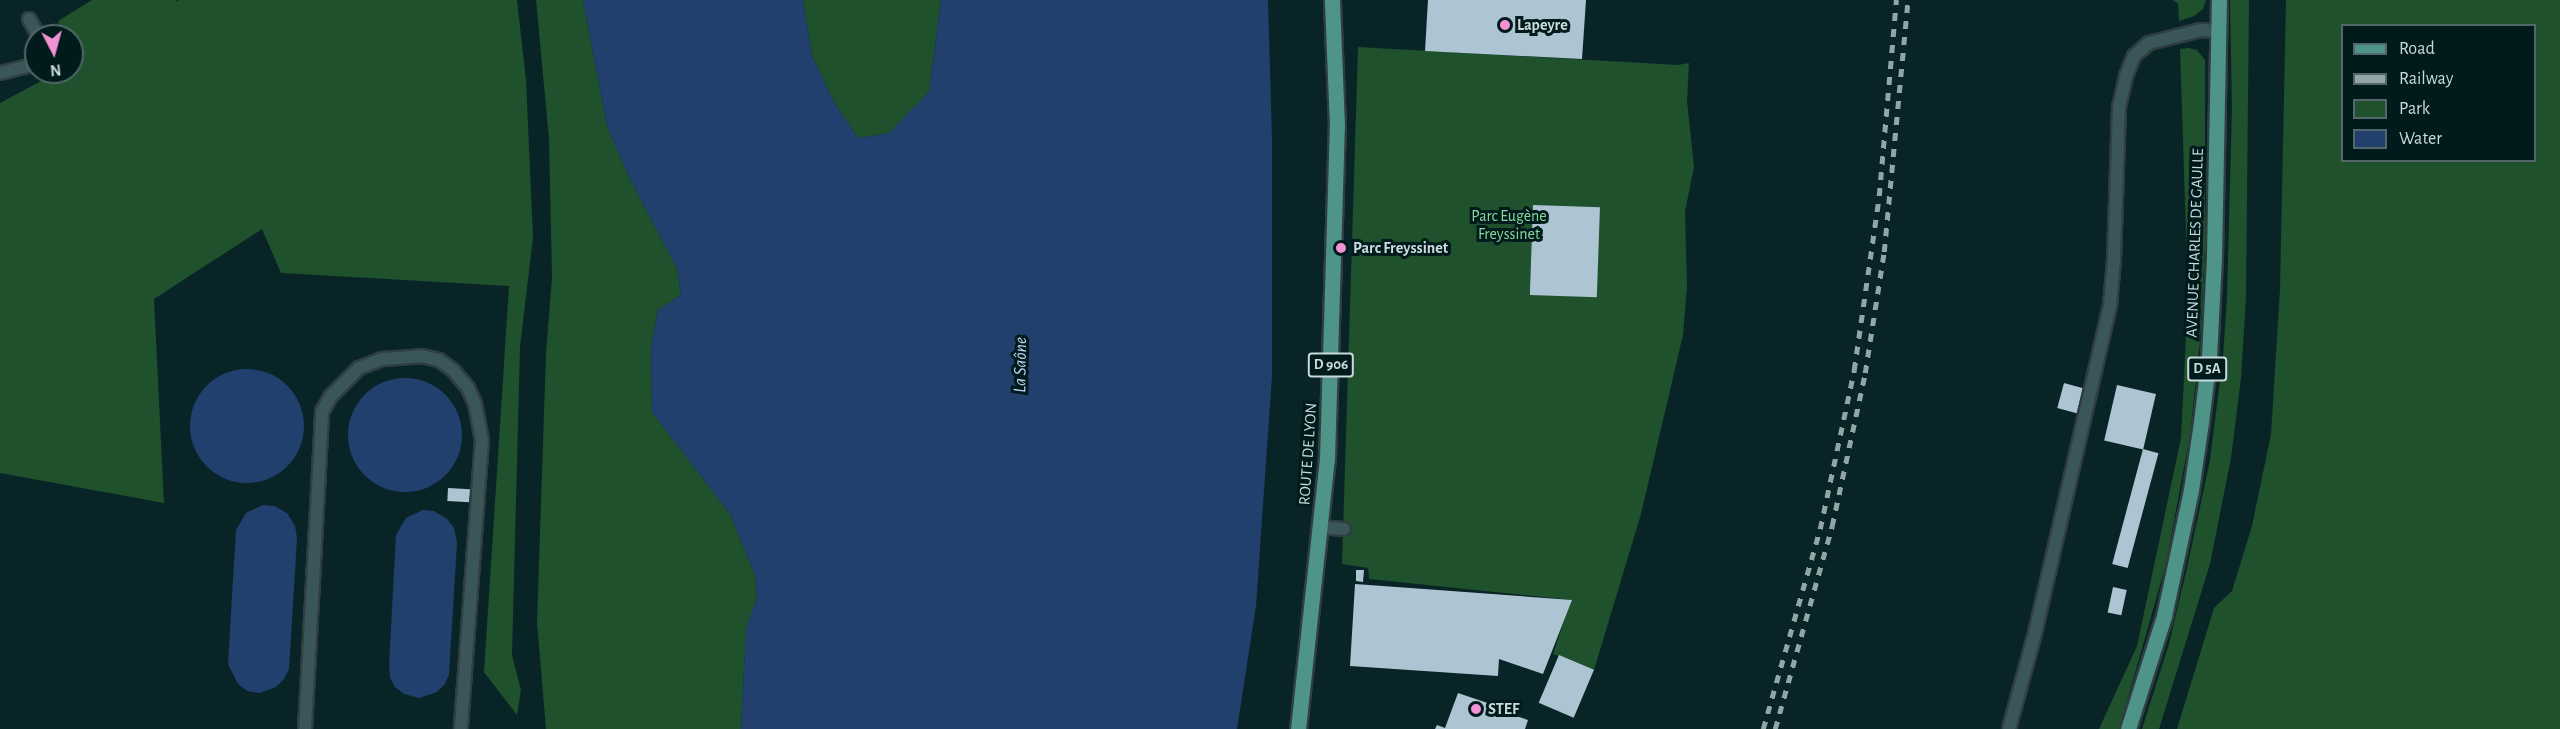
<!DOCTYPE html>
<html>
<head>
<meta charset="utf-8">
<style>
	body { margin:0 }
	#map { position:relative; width:2560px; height:729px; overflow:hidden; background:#092427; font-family:"Alegreya Sans",sans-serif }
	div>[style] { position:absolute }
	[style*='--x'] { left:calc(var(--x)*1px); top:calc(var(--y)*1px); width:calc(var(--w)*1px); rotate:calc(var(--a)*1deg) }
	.green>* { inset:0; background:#1e512c }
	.water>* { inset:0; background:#21406d }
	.round { border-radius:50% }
	.building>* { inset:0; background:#adc5d2; transform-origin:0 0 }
	.roads { filter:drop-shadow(2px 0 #303e41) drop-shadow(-2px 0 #303e41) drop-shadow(0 2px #303e41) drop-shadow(0 -2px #303e41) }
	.service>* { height:12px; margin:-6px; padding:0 6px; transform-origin:6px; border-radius:6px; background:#3b5658 }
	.primary>* { height:15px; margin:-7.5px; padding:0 7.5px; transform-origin:7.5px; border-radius:7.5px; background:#4f9488 }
	.rail>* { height:4.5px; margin-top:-2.25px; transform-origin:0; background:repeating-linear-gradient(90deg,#92a5a7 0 8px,transparent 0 16px) }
	.dots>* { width:16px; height:16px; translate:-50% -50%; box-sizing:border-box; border:3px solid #011b1d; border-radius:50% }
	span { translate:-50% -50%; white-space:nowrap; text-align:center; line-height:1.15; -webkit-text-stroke:6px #011b1d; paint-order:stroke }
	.shield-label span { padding:2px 4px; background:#011b1d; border:2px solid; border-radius:4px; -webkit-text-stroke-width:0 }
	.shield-label { font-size:15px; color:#cad9db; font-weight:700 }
	.poi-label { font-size:16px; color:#cad9db; font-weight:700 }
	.left { translate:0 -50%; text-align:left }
	.park-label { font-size:16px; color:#8ad89b }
	.street-label { font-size:16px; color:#cad9db }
	.water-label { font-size:18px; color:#c0d4f2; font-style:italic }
	.legend { position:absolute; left:2341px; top:24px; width:195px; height:138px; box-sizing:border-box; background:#011b1d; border:2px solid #516769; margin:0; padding:8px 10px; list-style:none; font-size:18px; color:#cad9db }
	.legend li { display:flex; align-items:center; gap:12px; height:30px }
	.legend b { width:30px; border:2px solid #516769 }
	.north { position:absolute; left:24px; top:24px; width:60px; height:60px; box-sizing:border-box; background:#011b1d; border:2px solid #516769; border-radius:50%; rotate:174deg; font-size:16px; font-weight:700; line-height:24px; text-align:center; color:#cad9db }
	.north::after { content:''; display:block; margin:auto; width:21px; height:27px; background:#f391d5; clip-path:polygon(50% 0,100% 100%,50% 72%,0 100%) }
</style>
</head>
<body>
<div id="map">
	<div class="green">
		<i style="clip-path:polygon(92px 0,176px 0,178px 2px,178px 0,517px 0,526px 80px,533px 237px,520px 347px,512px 655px,521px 690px,517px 715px,484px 672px,509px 286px,281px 273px,262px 229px,154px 299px,164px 503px,0 473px,0 103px,58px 72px,72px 72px,72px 64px,78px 61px,72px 49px,72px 36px,65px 36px,58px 21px)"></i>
		<i style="clip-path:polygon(536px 0,583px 0,607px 126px,629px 177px,677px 268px,681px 295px,658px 310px,651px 346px,652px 412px,730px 514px,755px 575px,757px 597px,746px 630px,741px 729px,546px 729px,537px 622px,546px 353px,552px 277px,549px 139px)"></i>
		<i style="clip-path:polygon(803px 0,941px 0,929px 92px,889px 133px,858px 138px,834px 102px,812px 56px)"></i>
		<i style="clip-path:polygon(2173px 0,2206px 0,2203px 9px,2194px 16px,2179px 21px,2178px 4px)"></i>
		<i style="clip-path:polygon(2230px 0,2249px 0,2246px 298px,2241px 378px,2231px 458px,2210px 564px,2159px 729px,2142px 729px,2169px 644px,2187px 568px,2210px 460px,2223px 357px,2227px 297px,2232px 109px)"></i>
		<i style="clip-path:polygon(evenodd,2286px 0,2560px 0,2560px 729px,2177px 729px,2214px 608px,2232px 591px,2252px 526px,2271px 434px,2280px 289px,2286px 0,2342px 26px,2534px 26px,2534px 160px,2342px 160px,2342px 26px)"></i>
		<i style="clip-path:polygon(1358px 47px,1678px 65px,1689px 63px,1687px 101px,1694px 167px,1685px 211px,1687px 286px,1683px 335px,1641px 514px,1594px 670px,1553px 654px,1571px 600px,1369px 579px,1368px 568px,1342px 564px)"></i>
		<i style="clip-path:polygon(2188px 48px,2197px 50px,2205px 60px,2205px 248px,2200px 342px,2190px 435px,2166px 564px,2119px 729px,2099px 729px,2137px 646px,2181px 438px,2188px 294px,2180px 49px)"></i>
	</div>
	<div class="water">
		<i style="clip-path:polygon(583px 0,803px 0,812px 56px,834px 102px,858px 138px,889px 133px,929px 92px,941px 0,1268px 0,1272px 140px,1272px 376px,1256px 606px,1237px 729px,741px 729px,746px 629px,757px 597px,755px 575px,730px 514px,652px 412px,651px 346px,658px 310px,681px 295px,677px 268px,629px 177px,607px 126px)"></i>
		<i class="round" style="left:190px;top:369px;width:114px;height:114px"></i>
		<i class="round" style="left:348px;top:378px;width:114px;height:114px"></i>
		<i style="clip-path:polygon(263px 505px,274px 506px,287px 513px,295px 526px,297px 538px,289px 669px,284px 679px,276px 687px,259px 693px,247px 691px,238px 684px,228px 664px,236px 530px,246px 513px)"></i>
		<i style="clip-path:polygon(423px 510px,434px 511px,447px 519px,454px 528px,457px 543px,449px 674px,445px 684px,437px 692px,419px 698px,404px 694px,395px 687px,390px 677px,389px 665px,396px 535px,406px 518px)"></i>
	</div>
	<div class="building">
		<i style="clip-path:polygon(1428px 0,1586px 0,1582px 59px,1425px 51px)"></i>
		<i style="left:1533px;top:205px;width:67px;height:90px;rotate:2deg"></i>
		<i style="left:2064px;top:383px;width:20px;height:26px;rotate:15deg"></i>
		<i style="left:2117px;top:385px;width:40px;height:57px;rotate:13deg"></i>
		<i style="left:2143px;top:449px;width:16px;height:119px;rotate:15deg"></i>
		<i style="left:448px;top:488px;width:22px;height:13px;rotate:3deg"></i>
		<i style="clip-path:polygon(1356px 570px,1364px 570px,1363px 582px,1356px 581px)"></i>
		<i style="clip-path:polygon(1355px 584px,1438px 590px,1572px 600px,1543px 674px,1499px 659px,1498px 676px,1365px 667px,1350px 666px)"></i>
		<i style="left:2113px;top:587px;width:14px;height:26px;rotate:12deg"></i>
		<i style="left:1559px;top:655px;width:38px;height:52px;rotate:23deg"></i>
		<i style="clip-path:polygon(1458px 693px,1517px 713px,1516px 716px,1528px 720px,1525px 729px,1435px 729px,1437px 725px,1445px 728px)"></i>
	</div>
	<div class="roads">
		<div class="service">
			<i style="--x:29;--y:19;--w:20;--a:60"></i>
			<i style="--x:0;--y:73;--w:29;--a:-14"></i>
			<i style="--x:28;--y:66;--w:10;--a:-37"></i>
			<i style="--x:1320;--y:527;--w:24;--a:5"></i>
			<i style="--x:305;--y:729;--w:317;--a:-86.9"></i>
			<i style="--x:322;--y:412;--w:18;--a:-61"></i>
			<i style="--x:331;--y:396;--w:40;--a:-45"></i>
			<i style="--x:359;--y:368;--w:26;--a:-21"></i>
			<i style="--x:383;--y:359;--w:39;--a:-4"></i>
			<i style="--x:422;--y:356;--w:17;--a:13"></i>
			<i style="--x:439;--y:360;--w:17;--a:36"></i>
			<i style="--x:453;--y:370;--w:23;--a:50"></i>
			<i style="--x:468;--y:388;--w:17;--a:66"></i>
			<i style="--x:475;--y:404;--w:37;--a:79"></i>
			<i style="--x:482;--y:440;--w:290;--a:94.2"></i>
			<i style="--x:2009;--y:729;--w:99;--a:-74.8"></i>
			<i style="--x:2035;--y:633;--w:335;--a:-77.1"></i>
			<i style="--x:2110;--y:306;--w:47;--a:-85.1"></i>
			<i style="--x:2114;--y:259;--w:152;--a:-88.1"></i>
			<i style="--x:2119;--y:107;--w:32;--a:-77"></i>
			<i style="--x:2126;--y:76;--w:22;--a:-68"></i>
			<i style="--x:2134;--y:56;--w:20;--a:-41"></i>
			<i style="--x:2149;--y:43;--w:54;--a:-14"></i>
			<i style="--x:2201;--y:30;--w:17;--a:3"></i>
		</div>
		<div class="primary">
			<i style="--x:1298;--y:729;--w:272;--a:-83.9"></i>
			<i style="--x:1327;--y:459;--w:333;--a:-88.3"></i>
			<i style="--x:1337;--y:126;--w:126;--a:-92.3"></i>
			<i style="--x:2128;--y:729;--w:119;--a:-72.3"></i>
			<i style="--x:2164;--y:616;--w:129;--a:-77.9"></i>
			<i style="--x:2191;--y:490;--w:69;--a:-81.6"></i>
			<i style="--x:2201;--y:422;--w:65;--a:-83"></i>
			<i style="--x:2209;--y:357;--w:100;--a:-87.1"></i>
			<i style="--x:2214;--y:257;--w:257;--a:-88.9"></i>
		</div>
	</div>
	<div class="rail">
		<i style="--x:1763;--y:729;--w:208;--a:-74.1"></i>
		<i style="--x:1820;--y:529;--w:163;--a:-77.9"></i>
		<i style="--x:1854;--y:370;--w:176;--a:-81.8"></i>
		<i style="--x:1879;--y:196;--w:197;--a:-85"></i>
		<i style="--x:1775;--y:729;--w:211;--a:-74.3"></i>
		<i style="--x:1832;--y:526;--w:157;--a:-77.8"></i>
		<i style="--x:1865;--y:373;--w:122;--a:-81.1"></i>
		<i style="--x:1884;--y:252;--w:253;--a:-84.6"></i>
	</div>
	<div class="dots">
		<i style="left:1505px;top:25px;background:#f391d5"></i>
		<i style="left:1341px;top:248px;background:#f391d5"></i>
		<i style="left:1476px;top:709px;background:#f391d5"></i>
	</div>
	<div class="shield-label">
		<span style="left:1331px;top:365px">D 906</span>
		<span style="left:2207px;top:369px">D 5A</span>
	</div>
	<div class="poi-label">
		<span class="left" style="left:1517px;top:25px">Lapeyre</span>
		<span class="left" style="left:1353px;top:248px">Parc Freyssinet</span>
		<span class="left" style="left:1488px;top:709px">STEF</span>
	</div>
	<div class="park-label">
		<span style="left:1509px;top:225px">Parc Eugène<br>Freyssinet</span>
	</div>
	<div class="street-label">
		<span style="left:2195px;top:243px;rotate:-88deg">AVENUE CHARLES DE GAULLE</span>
		<span style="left:1308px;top:454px;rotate:-86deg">ROUTE DE LYON</span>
	</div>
	<div class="water-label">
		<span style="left:1021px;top:365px;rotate:-89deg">La Saône</span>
	</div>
	<ul class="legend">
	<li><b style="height:8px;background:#4f9488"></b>Road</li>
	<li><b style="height:8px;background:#92a5a7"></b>Railway</li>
	<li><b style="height:16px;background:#1e512c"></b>Park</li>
	<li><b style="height:16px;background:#21406d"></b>Water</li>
	</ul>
	<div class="north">N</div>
</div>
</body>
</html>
